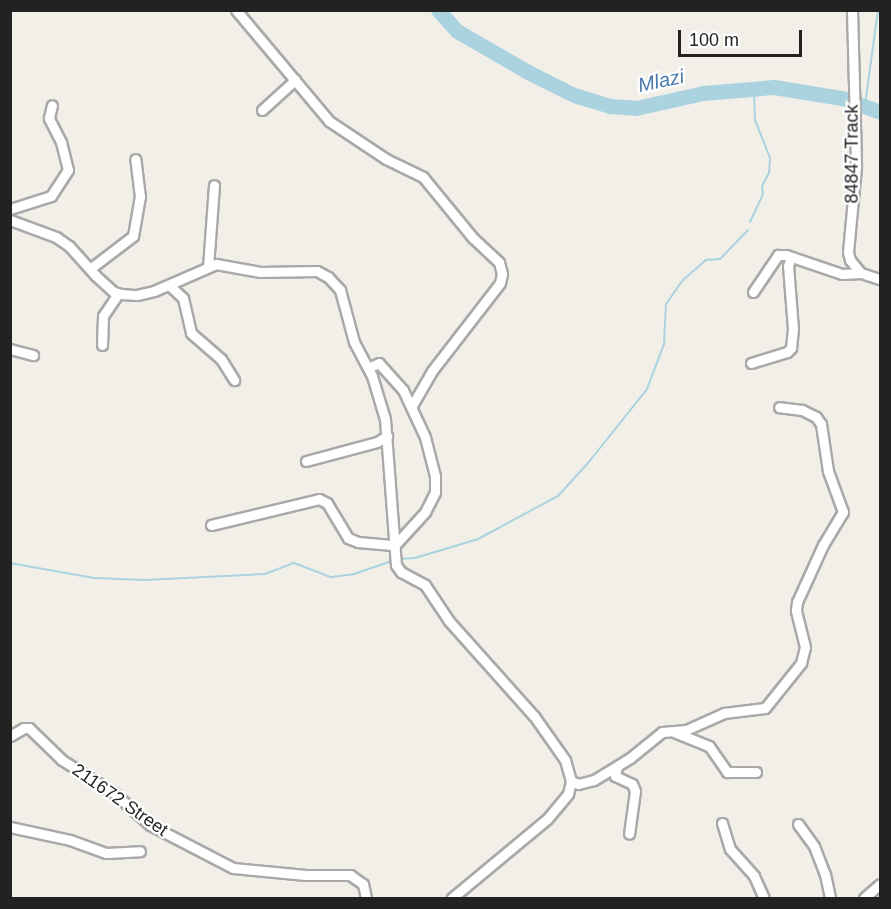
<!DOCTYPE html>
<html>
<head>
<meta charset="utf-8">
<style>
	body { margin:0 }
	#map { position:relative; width:891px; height:909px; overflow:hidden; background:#f2efe9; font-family:Arial,sans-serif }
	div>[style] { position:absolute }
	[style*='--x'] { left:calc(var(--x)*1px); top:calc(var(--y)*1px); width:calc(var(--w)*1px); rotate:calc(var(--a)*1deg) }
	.stream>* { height:2px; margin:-1px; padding:0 1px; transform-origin:1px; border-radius:1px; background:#aad3df }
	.river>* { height:15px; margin:-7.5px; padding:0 7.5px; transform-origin:7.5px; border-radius:7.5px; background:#aad3df }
	.roads { filter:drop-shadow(2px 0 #a9a9a9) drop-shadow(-2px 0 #a9a9a9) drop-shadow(0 2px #a9a9a9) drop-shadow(0 -2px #a9a9a9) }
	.street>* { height:9px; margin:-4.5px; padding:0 4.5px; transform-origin:4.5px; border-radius:4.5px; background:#fff }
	span { translate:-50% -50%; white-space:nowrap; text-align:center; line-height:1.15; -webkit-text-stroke:4.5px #fff; paint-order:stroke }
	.street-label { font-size:18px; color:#222 }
	.water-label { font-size:20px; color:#4a7aab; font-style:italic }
	.frame { position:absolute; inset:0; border:12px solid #222; pointer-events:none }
	.scale { position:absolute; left:678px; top:30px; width:124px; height:27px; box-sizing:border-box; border:3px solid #222; border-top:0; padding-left:8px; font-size:18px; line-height:21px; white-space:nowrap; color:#222; -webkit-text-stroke:4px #fff; paint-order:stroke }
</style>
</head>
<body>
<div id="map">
	<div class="stream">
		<i style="--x:865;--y:105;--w:96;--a:-82.2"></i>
		<i style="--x:750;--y:222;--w:31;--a:-65"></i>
		<i style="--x:763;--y:194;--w:8;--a:-97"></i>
		<i style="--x:762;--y:186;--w:15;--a:-62"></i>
		<i style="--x:769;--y:173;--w:15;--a:-86"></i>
		<i style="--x:770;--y:158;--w:41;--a:-111.5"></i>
		<i style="--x:755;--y:120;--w:31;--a:-92"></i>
		<i style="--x:400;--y:559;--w:15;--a:-4"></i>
		<i style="--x:415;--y:558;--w:66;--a:-16.8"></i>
		<i style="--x:478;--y:539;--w:91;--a:-28.3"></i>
		<i style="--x:558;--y:496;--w:45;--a:-47.7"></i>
		<i style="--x:588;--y:463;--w:95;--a:-51.4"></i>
		<i style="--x:647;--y:389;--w:48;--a:-69.3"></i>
		<i style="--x:664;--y:344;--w:40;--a:-87.1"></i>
		<i style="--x:666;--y:304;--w:29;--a:-55"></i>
		<i style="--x:683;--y:280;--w:30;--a:-41"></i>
		<i style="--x:706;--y:260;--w:14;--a:-4"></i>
		<i style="--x:720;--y:259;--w:40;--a:-46"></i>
		<i style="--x:10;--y:563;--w:85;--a:10.1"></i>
		<i style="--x:94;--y:578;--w:51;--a:2.2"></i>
		<i style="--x:145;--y:580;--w:120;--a:-2.9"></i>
		<i style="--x:265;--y:574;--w:31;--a:-21"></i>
		<i style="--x:294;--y:563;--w:40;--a:21"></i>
		<i style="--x:331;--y:577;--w:23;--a:-7"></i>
		<i style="--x:354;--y:574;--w:37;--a:-19"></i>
	</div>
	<div class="river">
		<i style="--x:438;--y:10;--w:28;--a:48"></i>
		<i style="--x:457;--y:31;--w:82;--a:30"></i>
		<i style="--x:528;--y:72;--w:51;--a:26.6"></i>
		<i style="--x:574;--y:95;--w:38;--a:17"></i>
		<i style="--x:610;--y:106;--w:26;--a:4"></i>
		<i style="--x:636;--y:108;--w:69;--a:-12.6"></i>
		<i style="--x:703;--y:93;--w:71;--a:-4.8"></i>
		<i style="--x:774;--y:87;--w:69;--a:9.2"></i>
		<i style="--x:842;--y:98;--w:40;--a:20.2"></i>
	</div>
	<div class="roads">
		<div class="street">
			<i style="--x:236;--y:10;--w:145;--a:50"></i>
			<i style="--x:329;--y:121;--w:69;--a:33.7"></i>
			<i style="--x:386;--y:159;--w:41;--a:25.9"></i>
			<i style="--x:423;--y:177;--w:79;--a:50.7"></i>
			<i style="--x:473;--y:238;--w:35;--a:43"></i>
			<i style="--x:499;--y:262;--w:12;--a:76"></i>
			<i style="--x:502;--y:274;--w:9;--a:103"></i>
			<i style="--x:500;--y:283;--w:111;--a:127.7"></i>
			<i style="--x:432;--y:371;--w:39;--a:120"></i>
			<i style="--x:852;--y:10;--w:157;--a:88.5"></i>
			<i style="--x:856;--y:167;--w:85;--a:95.4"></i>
			<i style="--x:848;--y:252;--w:8;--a:76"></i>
			<i style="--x:850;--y:260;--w:17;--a:50"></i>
			<i style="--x:861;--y:273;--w:20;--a:18"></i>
			<i style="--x:262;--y:110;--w:45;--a:-42.3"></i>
			<i style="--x:10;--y:209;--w:43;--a:-17.6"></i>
			<i style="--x:51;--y:196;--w:31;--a:-57"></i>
			<i style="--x:68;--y:170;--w:29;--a:-104"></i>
			<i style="--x:61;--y:142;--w:27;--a:-117"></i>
			<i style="--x:49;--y:118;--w:13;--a:-77"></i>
			<i style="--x:10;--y:220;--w:49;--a:20.3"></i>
			<i style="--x:56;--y:237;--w:16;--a:35"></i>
			<i style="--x:69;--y:246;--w:40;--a:48"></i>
			<i style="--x:96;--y:276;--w:24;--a:42"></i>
			<i style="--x:114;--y:292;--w:7;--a:16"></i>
			<i style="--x:121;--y:294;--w:16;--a:4"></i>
			<i style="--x:137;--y:295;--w:17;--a:-13"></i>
			<i style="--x:154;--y:291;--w:68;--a:-23.5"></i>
			<i style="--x:216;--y:264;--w:45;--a:10.3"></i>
			<i style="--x:260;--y:272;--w:57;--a:-1"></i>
			<i style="--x:317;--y:271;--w:13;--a:29"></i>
			<i style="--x:328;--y:277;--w:18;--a:47"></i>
			<i style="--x:340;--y:290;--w:54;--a:74.9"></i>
			<i style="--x:354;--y:342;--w:38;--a:62"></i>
			<i style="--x:372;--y:376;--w:45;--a:73.2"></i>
			<i style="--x:385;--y:419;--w:146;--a:85.7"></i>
			<i style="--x:396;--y:565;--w:9;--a:54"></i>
			<i style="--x:401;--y:572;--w:27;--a:28"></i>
			<i style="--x:425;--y:585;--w:43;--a:56.3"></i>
			<i style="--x:449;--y:621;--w:127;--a:48.2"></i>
			<i style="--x:534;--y:716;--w:54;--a:54.8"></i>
			<i style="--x:565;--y:760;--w:22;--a:74"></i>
			<i style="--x:571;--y:781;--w:13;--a:103"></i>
			<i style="--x:568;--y:794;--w:33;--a:130"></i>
			<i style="--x:547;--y:819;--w:124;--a:140.3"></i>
			<i style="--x:208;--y:267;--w:82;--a:-85.8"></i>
			<i style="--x:91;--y:268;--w:53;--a:-37.3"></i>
			<i style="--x:133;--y:236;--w:40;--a:-80"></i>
			<i style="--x:140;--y:197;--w:38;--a:-97"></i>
			<i style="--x:169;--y:285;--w:19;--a:43"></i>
			<i style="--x:183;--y:298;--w:36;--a:77"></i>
			<i style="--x:191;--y:333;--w:40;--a:41"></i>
			<i style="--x:221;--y:359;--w:25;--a:58"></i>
			<i style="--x:753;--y:292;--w:45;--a:-56"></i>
			<i style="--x:778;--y:255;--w:8;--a:0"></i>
			<i style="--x:786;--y:255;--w:59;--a:18.7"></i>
			<i style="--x:842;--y:274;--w:19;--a:-3"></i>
			<i style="--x:102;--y:345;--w:29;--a:-88"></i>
			<i style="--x:103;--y:316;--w:27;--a:-56"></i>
			<i style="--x:10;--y:349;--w:24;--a:15"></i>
			<i style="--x:751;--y:363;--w:38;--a:-17"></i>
			<i style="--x:787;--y:352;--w:6;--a:-45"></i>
			<i style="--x:791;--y:348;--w:19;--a:-84"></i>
			<i style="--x:793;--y:329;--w:63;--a:-94.5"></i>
			<i style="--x:788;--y:266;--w:9;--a:-72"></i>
			<i style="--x:306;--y:461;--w:73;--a:-15"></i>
			<i style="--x:377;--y:442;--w:12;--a:-31"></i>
			<i style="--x:211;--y:525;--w:111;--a:-13.5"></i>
			<i style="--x:319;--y:499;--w:9;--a:27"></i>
			<i style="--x:327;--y:503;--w:41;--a:59"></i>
			<i style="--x:348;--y:538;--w:11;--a:22"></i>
			<i style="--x:358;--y:542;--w:37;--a:5"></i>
			<i style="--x:395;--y:545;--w:45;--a:-47.7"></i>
			<i style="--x:425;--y:512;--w:22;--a:-63"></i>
			<i style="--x:435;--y:492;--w:16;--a:-90"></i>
			<i style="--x:435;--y:476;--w:40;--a:-104.4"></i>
			<i style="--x:425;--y:437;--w:52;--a:-115.1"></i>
			<i style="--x:403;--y:390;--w:36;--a:-132"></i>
			<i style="--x:379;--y:363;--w:12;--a:156"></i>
			<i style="--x:674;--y:732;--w:38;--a:22"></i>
			<i style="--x:709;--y:746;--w:32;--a:55"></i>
			<i style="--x:727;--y:772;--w:29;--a:0"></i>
			<i style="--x:10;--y:736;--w:16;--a:-30"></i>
			<i style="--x:24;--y:728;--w:5;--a:0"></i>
			<i style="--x:29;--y:728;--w:46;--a:44.1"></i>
			<i style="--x:62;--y:760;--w:62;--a:32.4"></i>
			<i style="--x:114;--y:793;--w:48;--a:41.6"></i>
			<i style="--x:150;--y:825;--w:93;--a:27.4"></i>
			<i style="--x:233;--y:868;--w:73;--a:5.5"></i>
			<i style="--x:306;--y:875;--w:44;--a:0"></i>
			<i style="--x:350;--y:875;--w:16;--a:35"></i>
			<i style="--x:363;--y:884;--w:14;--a:78"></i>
			<i style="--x:617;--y:767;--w:9;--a:103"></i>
			<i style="--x:615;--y:776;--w:19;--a:25"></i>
			<i style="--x:632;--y:784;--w:8;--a:67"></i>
			<i style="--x:635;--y:791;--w:43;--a:97.9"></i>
			<i style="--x:571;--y:781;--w:8;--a:23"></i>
			<i style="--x:578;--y:784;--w:16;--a:-14"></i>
			<i style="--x:594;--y:780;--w:42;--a:-31.4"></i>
			<i style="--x:630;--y:758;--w:41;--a:-39.1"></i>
			<i style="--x:662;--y:732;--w:24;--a:-5"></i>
			<i style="--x:686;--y:730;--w:42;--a:-24.1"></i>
			<i style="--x:724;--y:713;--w:41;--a:-7"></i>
			<i style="--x:765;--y:708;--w:58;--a:-51.3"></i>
			<i style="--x:801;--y:663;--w:16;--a:-76"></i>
			<i style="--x:805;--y:647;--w:38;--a:-104"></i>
			<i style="--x:796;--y:610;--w:8;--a:-83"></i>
			<i style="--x:797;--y:602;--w:63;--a:-65.5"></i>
			<i style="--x:823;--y:545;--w:39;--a:-59"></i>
			<i style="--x:843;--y:512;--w:44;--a:-110.1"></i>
			<i style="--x:828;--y:471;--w:48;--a:-98.5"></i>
			<i style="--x:821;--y:424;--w:9;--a:-126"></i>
			<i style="--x:816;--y:417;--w:16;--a:-153"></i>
			<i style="--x:802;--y:410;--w:23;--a:-173"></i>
			<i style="--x:722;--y:823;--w:27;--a:73"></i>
			<i style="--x:730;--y:849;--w:36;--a:48"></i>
			<i style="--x:754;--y:876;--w:24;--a:66"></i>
			<i style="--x:798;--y:824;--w:27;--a:54"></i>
			<i style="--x:814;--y:846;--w:30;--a:69"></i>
			<i style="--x:825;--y:874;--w:25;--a:78"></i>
			<i style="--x:10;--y:827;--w:61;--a:12.2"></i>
			<i style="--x:70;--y:840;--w:38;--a:20"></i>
			<i style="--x:106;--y:853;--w:34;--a:-3"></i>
			<i style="--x:864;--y:898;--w:21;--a:-41"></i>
		</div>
	</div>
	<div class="street-label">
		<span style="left:852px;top:154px;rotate:-90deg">84847 Track</span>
		<span style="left:120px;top:800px;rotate:35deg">211672 Street</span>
	</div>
	<div class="water-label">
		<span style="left:661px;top:81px;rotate:-12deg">Mlazi</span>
	</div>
	<div class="frame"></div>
	<div class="scale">100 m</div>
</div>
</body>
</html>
